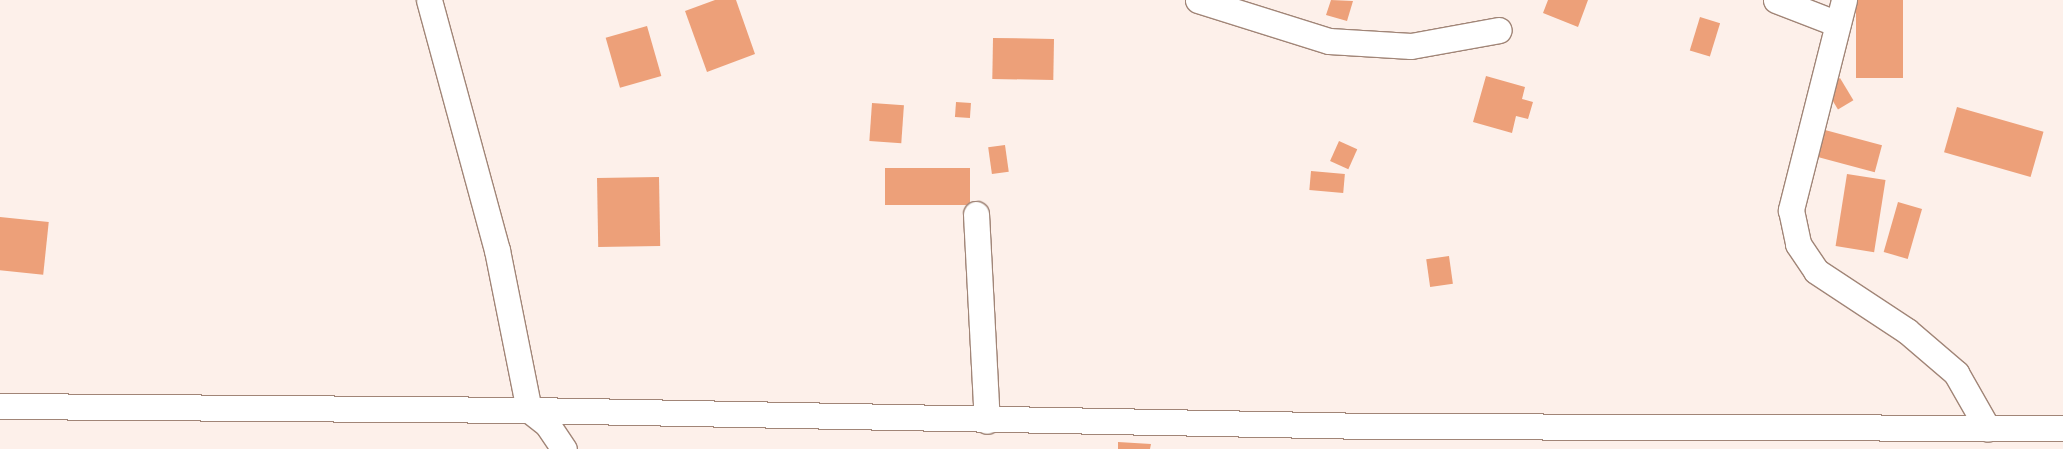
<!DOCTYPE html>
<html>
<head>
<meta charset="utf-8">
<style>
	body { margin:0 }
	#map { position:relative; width:2063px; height:449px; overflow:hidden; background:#fdf0ea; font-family:Inter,sans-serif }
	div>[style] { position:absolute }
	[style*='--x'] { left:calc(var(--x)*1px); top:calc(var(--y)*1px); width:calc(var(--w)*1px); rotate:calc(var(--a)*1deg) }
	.building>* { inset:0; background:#eda079; transform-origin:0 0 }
	.roads { filter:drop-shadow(1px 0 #a18577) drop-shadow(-1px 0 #a18577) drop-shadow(0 1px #a18577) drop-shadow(0 -1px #a18577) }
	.street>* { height:25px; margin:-12.5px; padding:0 12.5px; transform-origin:12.5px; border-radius:12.5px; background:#fff }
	span { translate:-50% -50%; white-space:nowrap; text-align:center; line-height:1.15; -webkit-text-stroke:4px #fdf0ea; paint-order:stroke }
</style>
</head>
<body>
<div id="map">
	<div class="building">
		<i style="clip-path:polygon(715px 0,736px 0,755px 54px,707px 72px,685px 11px)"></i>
		<i style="clip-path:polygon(1331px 0,1353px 1px,1347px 21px,1326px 15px)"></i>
		<i style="clip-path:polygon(1548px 0,1588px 0,1578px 27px,1543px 13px)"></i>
		<i style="left:1856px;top:0;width:47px;height:78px"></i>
		<i style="left:1700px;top:17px;width:21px;height:35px;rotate:17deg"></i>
		<i style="left:647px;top:26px;width:52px;height:43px;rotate:74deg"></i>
		<i style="left:1054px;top:39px;width:41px;height:61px;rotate:91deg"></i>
		<i style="clip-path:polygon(1486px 76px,1525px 87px,1522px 99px,1533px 102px,1528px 119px,1516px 116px,1512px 133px,1473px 122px)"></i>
		<i style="left:1840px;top:78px;width:26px;height:18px;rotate:59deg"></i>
		<i style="left:956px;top:102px;width:15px;height:15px;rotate:4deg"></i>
		<i style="left:872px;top:103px;width:32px;height:38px;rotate:4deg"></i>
		<i style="left:1957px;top:107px;width:90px;height:47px;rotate:16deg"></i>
		<i style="left:1825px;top:130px;width:59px;height:28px;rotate:15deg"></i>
		<i style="left:1339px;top:141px;width:20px;height:22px;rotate:24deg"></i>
		<i style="left:1005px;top:145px;width:27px;height:17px;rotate:82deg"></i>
		<i style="left:970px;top:168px;width:37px;height:85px;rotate:90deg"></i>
		<i style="left:1311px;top:171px;width:34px;height:19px;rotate:5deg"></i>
		<i style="left:1847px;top:174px;width:39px;height:73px;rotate:9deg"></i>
		<i style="left:659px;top:177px;width:69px;height:62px;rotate:89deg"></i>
		<i style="left:1898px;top:202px;width:25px;height:52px;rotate:16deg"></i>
		<i style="left:0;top:217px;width:49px;height:53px;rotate:6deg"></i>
		<i style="left:1449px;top:256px;width:28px;height:23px;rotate:82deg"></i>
		<i style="clip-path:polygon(1118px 442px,1151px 444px,1150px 449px,1118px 449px)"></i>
	</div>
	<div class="roads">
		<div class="street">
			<i style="--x:429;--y:0;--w:259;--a:74.8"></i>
			<i style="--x:497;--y:250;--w:163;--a:78.7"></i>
			<i style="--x:529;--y:410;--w:23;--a:38"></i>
			<i style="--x:547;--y:424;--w:30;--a:56"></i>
			<i style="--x:1198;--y:0;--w:137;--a:17.4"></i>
			<i style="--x:1329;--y:41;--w:82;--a:3.5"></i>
			<i style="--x:1411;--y:46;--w:89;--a:-10.3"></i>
			<i style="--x:1776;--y:0;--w:66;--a:21.2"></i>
			<i style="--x:1844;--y:0;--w:217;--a:104.2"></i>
			<i style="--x:1791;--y:210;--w:35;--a:78"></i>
			<i style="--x:1798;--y:244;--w:32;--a:56"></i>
			<i style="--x:1816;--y:271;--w:109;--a:33.4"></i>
			<i style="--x:1907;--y:331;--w:65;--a:40.6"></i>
			<i style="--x:1956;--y:373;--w:64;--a:60.3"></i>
			<i style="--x:976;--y:214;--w:207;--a:87"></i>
			<i style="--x:0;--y:406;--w:529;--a:0.43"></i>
			<i style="--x:529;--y:410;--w:842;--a:1.09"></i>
			<i style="--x:1371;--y:426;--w:692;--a:0.17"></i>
		</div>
	</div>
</div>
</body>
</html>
